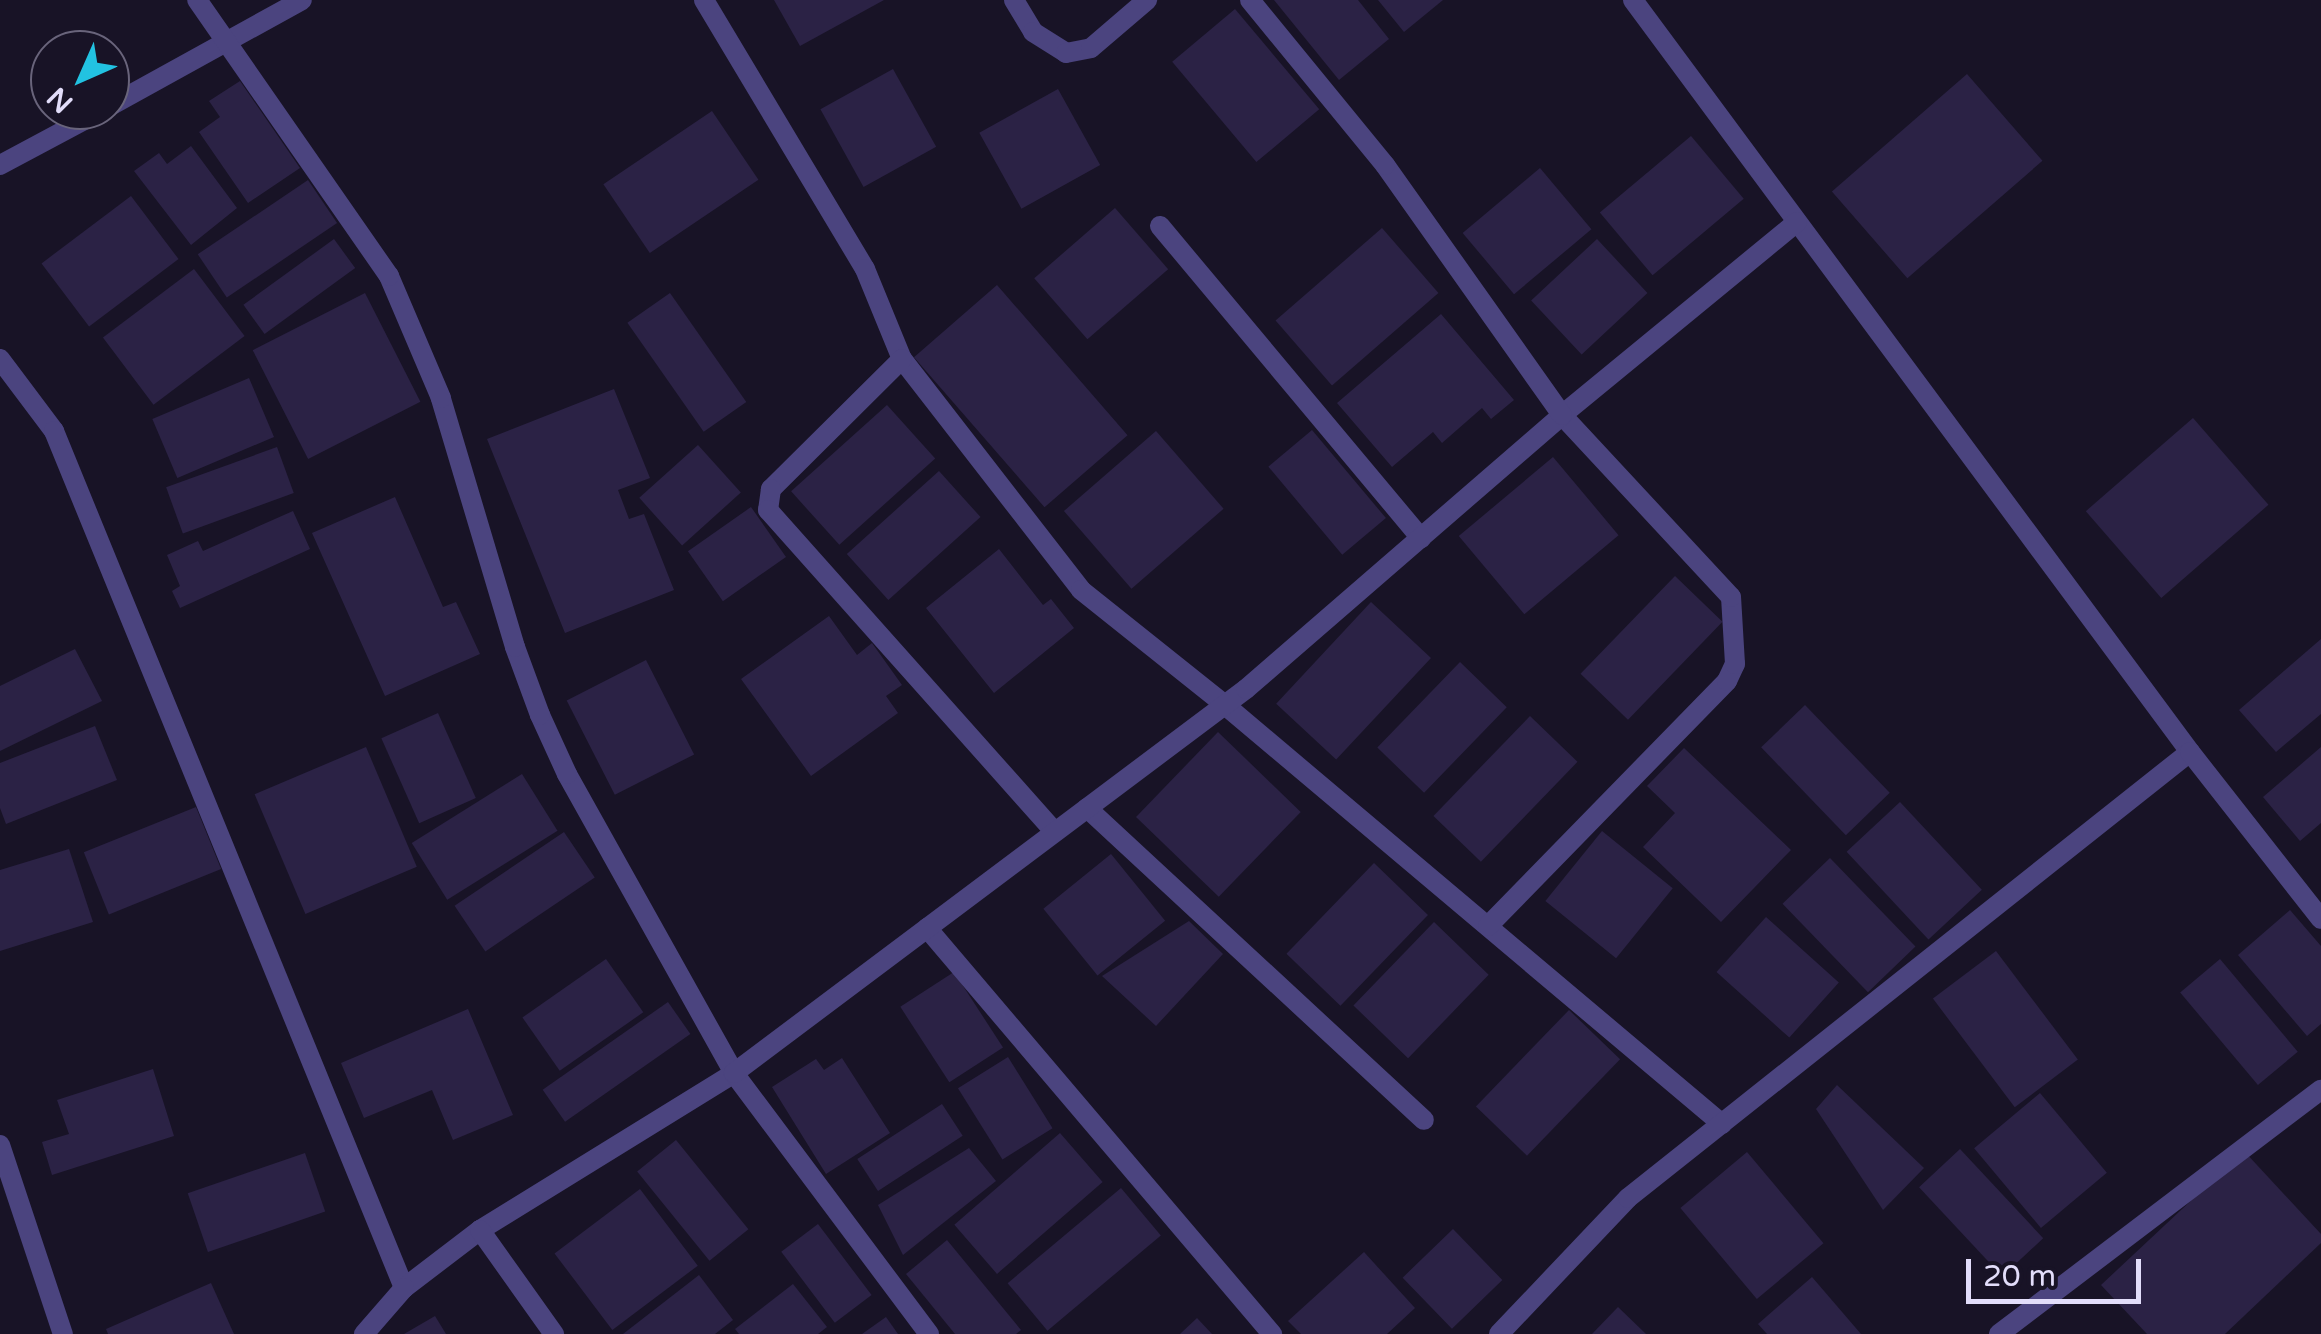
<!DOCTYPE html>
<html>
<head>
<meta charset="utf-8">
<style>
	body { margin:0 }
	#map { position:relative; width:2321px; height:1334px; overflow:hidden; background:#181326; font-family:"Varela Round",sans-serif }
	div>[style] { position:absolute }
	[style*='--x'] { left:calc(var(--x)*1px); top:calc(var(--y)*1px); width:calc(var(--w)*1px); rotate:calc(var(--a)*1deg) }
	.building>* { inset:0; background:#2b2245; transform-origin:0 0 }
	.street>* { height:20px; margin:-10px; padding:0 10px; transform-origin:10px; border-radius:10px; background:#4b447f }
	span { translate:-50% -50%; white-space:nowrap; text-align:center; line-height:1.15; -webkit-text-stroke:9px #181326; paint-order:stroke }
	.north { position:absolute; left:30px; top:30px; width:100px; height:100px; box-sizing:border-box; background:#181326; border:2px solid #69647b; border-radius:50%; rotate:225deg; font-size:28px; font-weight:700; line-height:40px; text-align:center; color:#e2ddfa }
	.north::after { content:''; display:block; margin:auto; width:35px; height:45px; background:#22c2e1; clip-path:polygon(50% 0,100% 100%,50% 72%,0 100%) }
	.scale { position:absolute; left:1966px; top:1259px; width:175px; height:45px; box-sizing:border-box; border:5px solid #e2ddfa; border-top:0; padding-left:12px; font-size:30px; line-height:35px; white-space:nowrap; color:#e2ddfa; -webkit-text-stroke:8px #181326; paint-order:stroke }
</style>
</head>
<body>
<div id="map">
	<div class="building">
		<i style="clip-path:polygon(774px 0,884px 0,800px 46px)"></i>
		<i style="clip-path:polygon(1274px 0,1358px 0,1389px 39px,1339px 80px)"></i>
		<i style="clip-path:polygon(1378px 0,1443px 0,1404px 32px)"></i>
		<i style="left:1235px;top:9px;width:131px;height:82px;rotate:50deg"></i>
		<i style="left:893px;top:69px;width:89px;height:83px;rotate:61deg"></i>
		<i style="left:1967px;top:74px;width:115px;height:179px;rotate:49deg"></i>
		<i style="clip-path:polygon(240px 81px,300px 168px,248px 203px,199px 132px,220px 117px,209px 101px)"></i>
		<i style="left:1058px;top:89px;width:87px;height:90px;rotate:61deg"></i>
		<i style="left:712px;top:111px;width:83px;height:131px;rotate:56deg"></i>
		<i style="left:1691px;top:136px;width:82px;height:119px;rotate:50deg"></i>
		<i style="clip-path:polygon(191px 146px,237px 208px,191px 245px,134px 171px,159px 153px,167px 164px)"></i>
		<i style="left:1540px;top:168px;width:80px;height:101px;rotate:50deg"></i>
		<i style="left:308px;top:180px;width:52px;height:133px;rotate:56deg"></i>
		<i style="left:131px;top:196px;width:79px;height:112px;rotate:53deg"></i>
		<i style="left:1115px;top:208px;width:81px;height:107px;rotate:49deg"></i>
		<i style="left:1382px;top:228px;width:86px;height:141px;rotate:49deg"></i>
		<i style="left:334px;top:239px;width:36px;height:112px;rotate:54deg"></i>
		<i style="left:1597px;top:239px;width:74px;height:90px;rotate:47deg"></i>
		<i style="left:194px;top:269px;width:84px;height:114px;rotate:53deg"></i>
		<i style="left:997px;top:285px;width:199px;height:110px;rotate:49deg"></i>
		<i style="left:365px;top:293px;width:122px;height:126px;rotate:63deg"></i>
		<i style="left:670px;top:293px;width:133px;height:52px;rotate:55deg"></i>
		<i style="clip-path:polygon(1441px 314px,1514px 400px,1491px 419px,1482px 408px,1442px 443px,1433px 432px,1392px 467px,1337px 403px)"></i>
		<i style="left:249px;top:378px;width:64px;height:105px;rotate:67deg"></i>
		<i style="clip-path:polygon(614px 389px,650px 478px,618px 490px,629px 519px,644px 514px,674px 590px,565px 633px,487px 439px)"></i>
		<i style="left:887px;top:405px;width:72px;height:129px;rotate:48deg"></i>
		<i style="left:2193px;top:418px;width:115px;height:142px;rotate:49deg"></i>
		<i style="left:1312px;top:430px;width:115px;height:57px;rotate:50deg"></i>
		<i style="left:1156px;top:431px;width:103px;height:122px;rotate:49deg"></i>
		<i style="left:698px;top:445px;width:64px;height:79px;rotate:48deg"></i>
		<i style="left:277px;top:447px;width:49px;height:118px;rotate:70deg"></i>
		<i style="left:1553px;top:457px;width:102px;height:123px;rotate:50deg"></i>
		<i style="left:939px;top:471px;width:62px;height:124px;rotate:48deg"></i>
		<i style="clip-path:polygon(395px 497px,443px 607px,456px 602px,480px 654px,385px 696px,312px 533px)"></i>
		<i style="left:751px;top:507px;width:61px;height:77px;rotate:55deg"></i>
		<i style="clip-path:polygon(293px 511px,310px 549px,180px 608px,172px 591px,180px 586px,167px 555px,198px 541px,203px 551px)"></i>
		<i style="clip-path:polygon(999px 549px,1043px 605px,1051px 599px,1074px 628px,994px 693px,926px 608px)"></i>
		<i style="left:1675px;top:576px;width:66px;height:136px;rotate:44deg"></i>
		<i style="left:1371px;top:602px;width:82px;height:139px;rotate:43deg"></i>
		<i style="clip-path:polygon(829px 616px,857px 655px,872px 643px,902px 685px,886px 696px,898px 713px,811px 776px,741px 679px)"></i>
		<i style="clip-path:polygon(2321px 639px,2321px 714px,2276px 752px,2239px 710px)"></i>
		<i style="clip-path:polygon(75px 649px,102px 701px,0 751px,0 686px)"></i>
		<i style="left:646px;top:660px;width:106px;height:89px;rotate:63deg"></i>
		<i style="left:1460px;top:662px;width:65px;height:119px;rotate:44deg"></i>
		<i style="left:1805px;top:705px;width:122px;height:61px;rotate:46deg"></i>
		<i style="left:438px;top:713px;width:93px;height:62px;rotate:66deg"></i>
		<i style="left:1530px;top:716px;width:66px;height:139px;rotate:44deg"></i>
		<i style="clip-path:polygon(95px 726px,117px 780px,6px 824px,0 808px,0 763px)"></i>
		<i style="left:1218px;top:732px;width:115px;height:118px;rotate:44deg"></i>
		<i style="left:366px;top:747px;width:130px;height:121px;rotate:67deg"></i>
		<i style="clip-path:polygon(2321px 747px,2321px 823px,2300px 841px,2263px 797px)"></i>
		<i style="clip-path:polygon(1684px 748px,1791px 850px,1721px 922px,1643px 847px,1675px 813px,1647px 786px)"></i>
		<i style="left:522px;top:774px;width:67px;height:130px;rotate:58deg"></i>
		<i style="left:1900px;top:802px;width:120px;height:73px;rotate:47deg"></i>
		<i style="left:196px;top:807px;width:67px;height:121px;rotate:68deg"></i>
		<i style="left:1602px;top:831px;width:91px;height:90px;rotate:39deg"></i>
		<i style="left:564px;top:832px;width:55px;height:132px;rotate:56deg"></i>
		<i style="clip-path:polygon(69px 849px,93px 922px,0 951px,0 870px)"></i>
		<i style="left:1111px;top:854px;width:86px;height:87px;rotate:51deg"></i>
		<i style="left:1830px;top:858px;width:123px;height:66px;rotate:46deg"></i>
		<i style="left:1374px;top:863px;width:75px;height:126px;rotate:44deg"></i>
		<i style="clip-path:polygon(2290px 910px,2321px 946px,2321px 1024px,2307px 1036px,2238px 955px)"></i>
		<i style="left:1766px;top:917px;width:98px;height:74px;rotate:42deg"></i>
		<i style="clip-path:polygon(1189px 921px,1223px 954px,1156px 1026px,1102px 976px)"></i>
		<i style="left:1434px;top:922px;width:76px;height:116px;rotate:44deg"></i>
		<i style="left:1996px;top:951px;width:136px;height:79px;rotate:53deg"></i>
		<i style="left:606px;top:959px;width:65px;height:102px;rotate:55deg"></i>
		<i style="left:2220px;top:959px;width:121px;height:52px;rotate:50deg"></i>
		<i style="left:954px;top:972px;width:90px;height:64px;rotate:57deg"></i>
		<i style="left:668px;top:1002px;width:39px;height:153px;rotate:55deg"></i>
		<i style="clip-path:polygon(468px 1009px,513px 1115px,453px 1140px,432px 1090px,364px 1118px,341px 1063px)"></i>
		<i style="left:1569px;top:1010px;width:71px;height:134px;rotate:44deg"></i>
		<i style="left:1008px;top:1057px;width:84px;height:59px;rotate:58deg"></i>
		<i style="clip-path:polygon(842px 1058px,890px 1133px,826px 1174px,772px 1087px,816px 1059px,824px 1070px)"></i>
		<i style="clip-path:polygon(153px 1069px,174px 1136px,52px 1175px,42px 1142px,69px 1134px,57px 1100px)"></i>
		<i style="clip-path:polygon(1837px 1085px,1924px 1168px,1883px 1210px,1816px 1109px)"></i>
		<i style="left:2040px;top:1093px;width:104px;height:86px;rotate:50deg"></i>
		<i style="left:942px;top:1104px;width:38px;height:101px;rotate:57deg"></i>
		<i style="left:1060px;top:1133px;width:65px;height:140px;rotate:49deg"></i>
		<i style="left:676px;top:1140px;width:115px;height:50px;rotate:51deg"></i>
		<i style="clip-path:polygon(969px 1148px,996px 1181px,903px 1255px,878px 1205px)"></i>
		<i style="left:1960px;top:1149px;width:122px;height:56px;rotate:47deg"></i>
		<i style="clip-path:polygon(2244px 1151px,2321px 1234px,2321px 1243px,2225px 1334px,2147px 1334px,2101px 1285px)"></i>
		<i style="left:1747px;top:1152px;width:119px;height:87px;rotate:50deg"></i>
		<i style="left:305px;top:1153px;width:62px;height:124px;rotate:71deg"></i>
		<i style="left:1121px;top:1188px;width:62px;height:148px;rotate:50deg"></i>
		<i style="left:640px;top:1189px;width:96px;height:107px;rotate:53deg"></i>
		<i style="left:818px;top:1224px;width:89px;height:46px;rotate:53deg"></i>
		<i style="left:1453px;top:1229px;width:71px;height:70px;rotate:46deg"></i>
		<i style="clip-path:polygon(947px 1240px,1021px 1330px,1016px 1334px,955px 1334px,906px 1274px)"></i>
		<i style="clip-path:polygon(1364px 1252px,1415px 1308px,1387px 1334px,1301px 1334px,1288px 1321px)"></i>
		<i style="clip-path:polygon(699px 1275px,733px 1320px,715px 1334px,623px 1334px)"></i>
		<i style="clip-path:polygon(1812px 1277px,1861px 1334px,1767px 1334px,1758px 1324px)"></i>
		<i style="clip-path:polygon(211px 1283px,234px 1334px,108px 1334px,106px 1329px)"></i>
		<i style="clip-path:polygon(793px 1284px,827px 1327px,818px 1334px,739px 1334px,735px 1329px)"></i>
		<i style="clip-path:polygon(1618px 1307px,1646px 1334px,1592px 1334px)"></i>
		<i style="clip-path:polygon(435px 1316px,446px 1334px,404px 1334px)"></i>
		<i style="clip-path:polygon(886px 1317px,898px 1334px,862px 1334px)"></i>
		<i style="clip-path:polygon(1197px 1318px,1212px 1334px,1180px 1334px)"></i>
	</div>
	<div class="street">
		<i style="--x:704;--y:0;--w:313;--a:59.1"></i>
		<i style="--x:865;--y:269;--w:97;--a:67.7"></i>
		<i style="--x:902;--y:359;--w:292;--a:52.2"></i>
		<i style="--x:1081;--y:590;--w:184;--a:38.6"></i>
		<i style="--x:1225;--y:705;--w:650;--a:40.13"></i>
		<i style="--x:1014;--y:0;--w:37;--a:59"></i>
		<i style="--x:1033;--y:32;--w:39;--a:32"></i>
		<i style="--x:1066;--y:53;--w:25;--a:-11"></i>
		<i style="--x:1091;--y:48;--w:74;--a:-40.6"></i>
		<i style="--x:1633;--y:0;--w:936;--a:53.47"></i>
		<i style="--x:110;--y:106;--w:219;--a:-28.9"></i>
		<i style="--x:0;--y:165;--w:117;--a:-28.1"></i>
		<i style="--x:1160;--y:226;--w:407;--a:50.1"></i>
		<i style="--x:0;--y:359;--w:90;--a:53.1"></i>
		<i style="--x:54;--y:431;--w:926;--a:67.78"></i>
		<i style="--x:404;--y:1288;--w:96;--a:-37.3"></i>
		<i style="--x:480;--y:1230;--w:299;--a:-31.7"></i>
		<i style="--x:734;--y:1073;--w:342;--a:-119.2"></i>
		<i style="--x:567;--y:774;--w:65;--a:-114.6"></i>
		<i style="--x:540;--y:715;--w:72;--a:-110.2"></i>
		<i style="--x:515;--y:647;--w:260;--a:-106.6"></i>
		<i style="--x:441;--y:398;--w:133;--a:-113.1"></i>
		<i style="--x:389;--y:276;--w:336;--a:-124.8"></i>
		<i style="--x:902;--y:359;--w:185;--a:135.2"></i>
		<i style="--x:771;--y:489;--w:21;--a:98"></i>
		<i style="--x:768;--y:510;--w:431;--a:48.3"></i>
		<i style="--x:1087;--y:808;--w:459;--a:42.8"></i>
		<i style="--x:1488;--y:926;--w:342;--a:-45.7"></i>
		<i style="--x:1727;--y:681;--w:19;--a:-65"></i>
		<i style="--x:1735;--y:664;--w:67;--a:-93.4"></i>
		<i style="--x:1731;--y:597;--w:248;--a:-132.9"></i>
		<i style="--x:1562;--y:415;--w:304;--a:-39.4"></i>
		<i style="--x:927;--y:928;--w:533;--a:49.64"></i>
		<i style="--x:0;--y:1145;--w:199;--a:71.6"></i>
		<i style="--x:480;--y:1230;--w:128;--a:54.6"></i>
		<i style="--x:364;--y:1334;--w:61;--a:-49"></i>
		<i style="--x:929;--y:1334;--w:326;--a:-126.8"></i>
		<i style="--x:734;--y:1073;--w:640;--a:-36.87"></i>
		<i style="--x:1246;--y:689;--w:418;--a:-40.9"></i>
		<i style="--x:1562;--y:415;--w:306;--a:-125.3"></i>
		<i style="--x:1385;--y:165;--w:213;--a:-129.3"></i>
		<i style="--x:1499;--y:1334;--w:187;--a:-46.5"></i>
		<i style="--x:1628;--y:1198;--w:717;--a:-38.44"></i>
		<i style="--x:2190;--y:752;--w:212;--a:51.9"></i>
		<i style="--x:1999;--y:1334;--w:404;--a:-37.2"></i>
	</div>
	<div class="north">N</div>
	<div class="scale">20 m</div>
</div>
</body>
</html>
